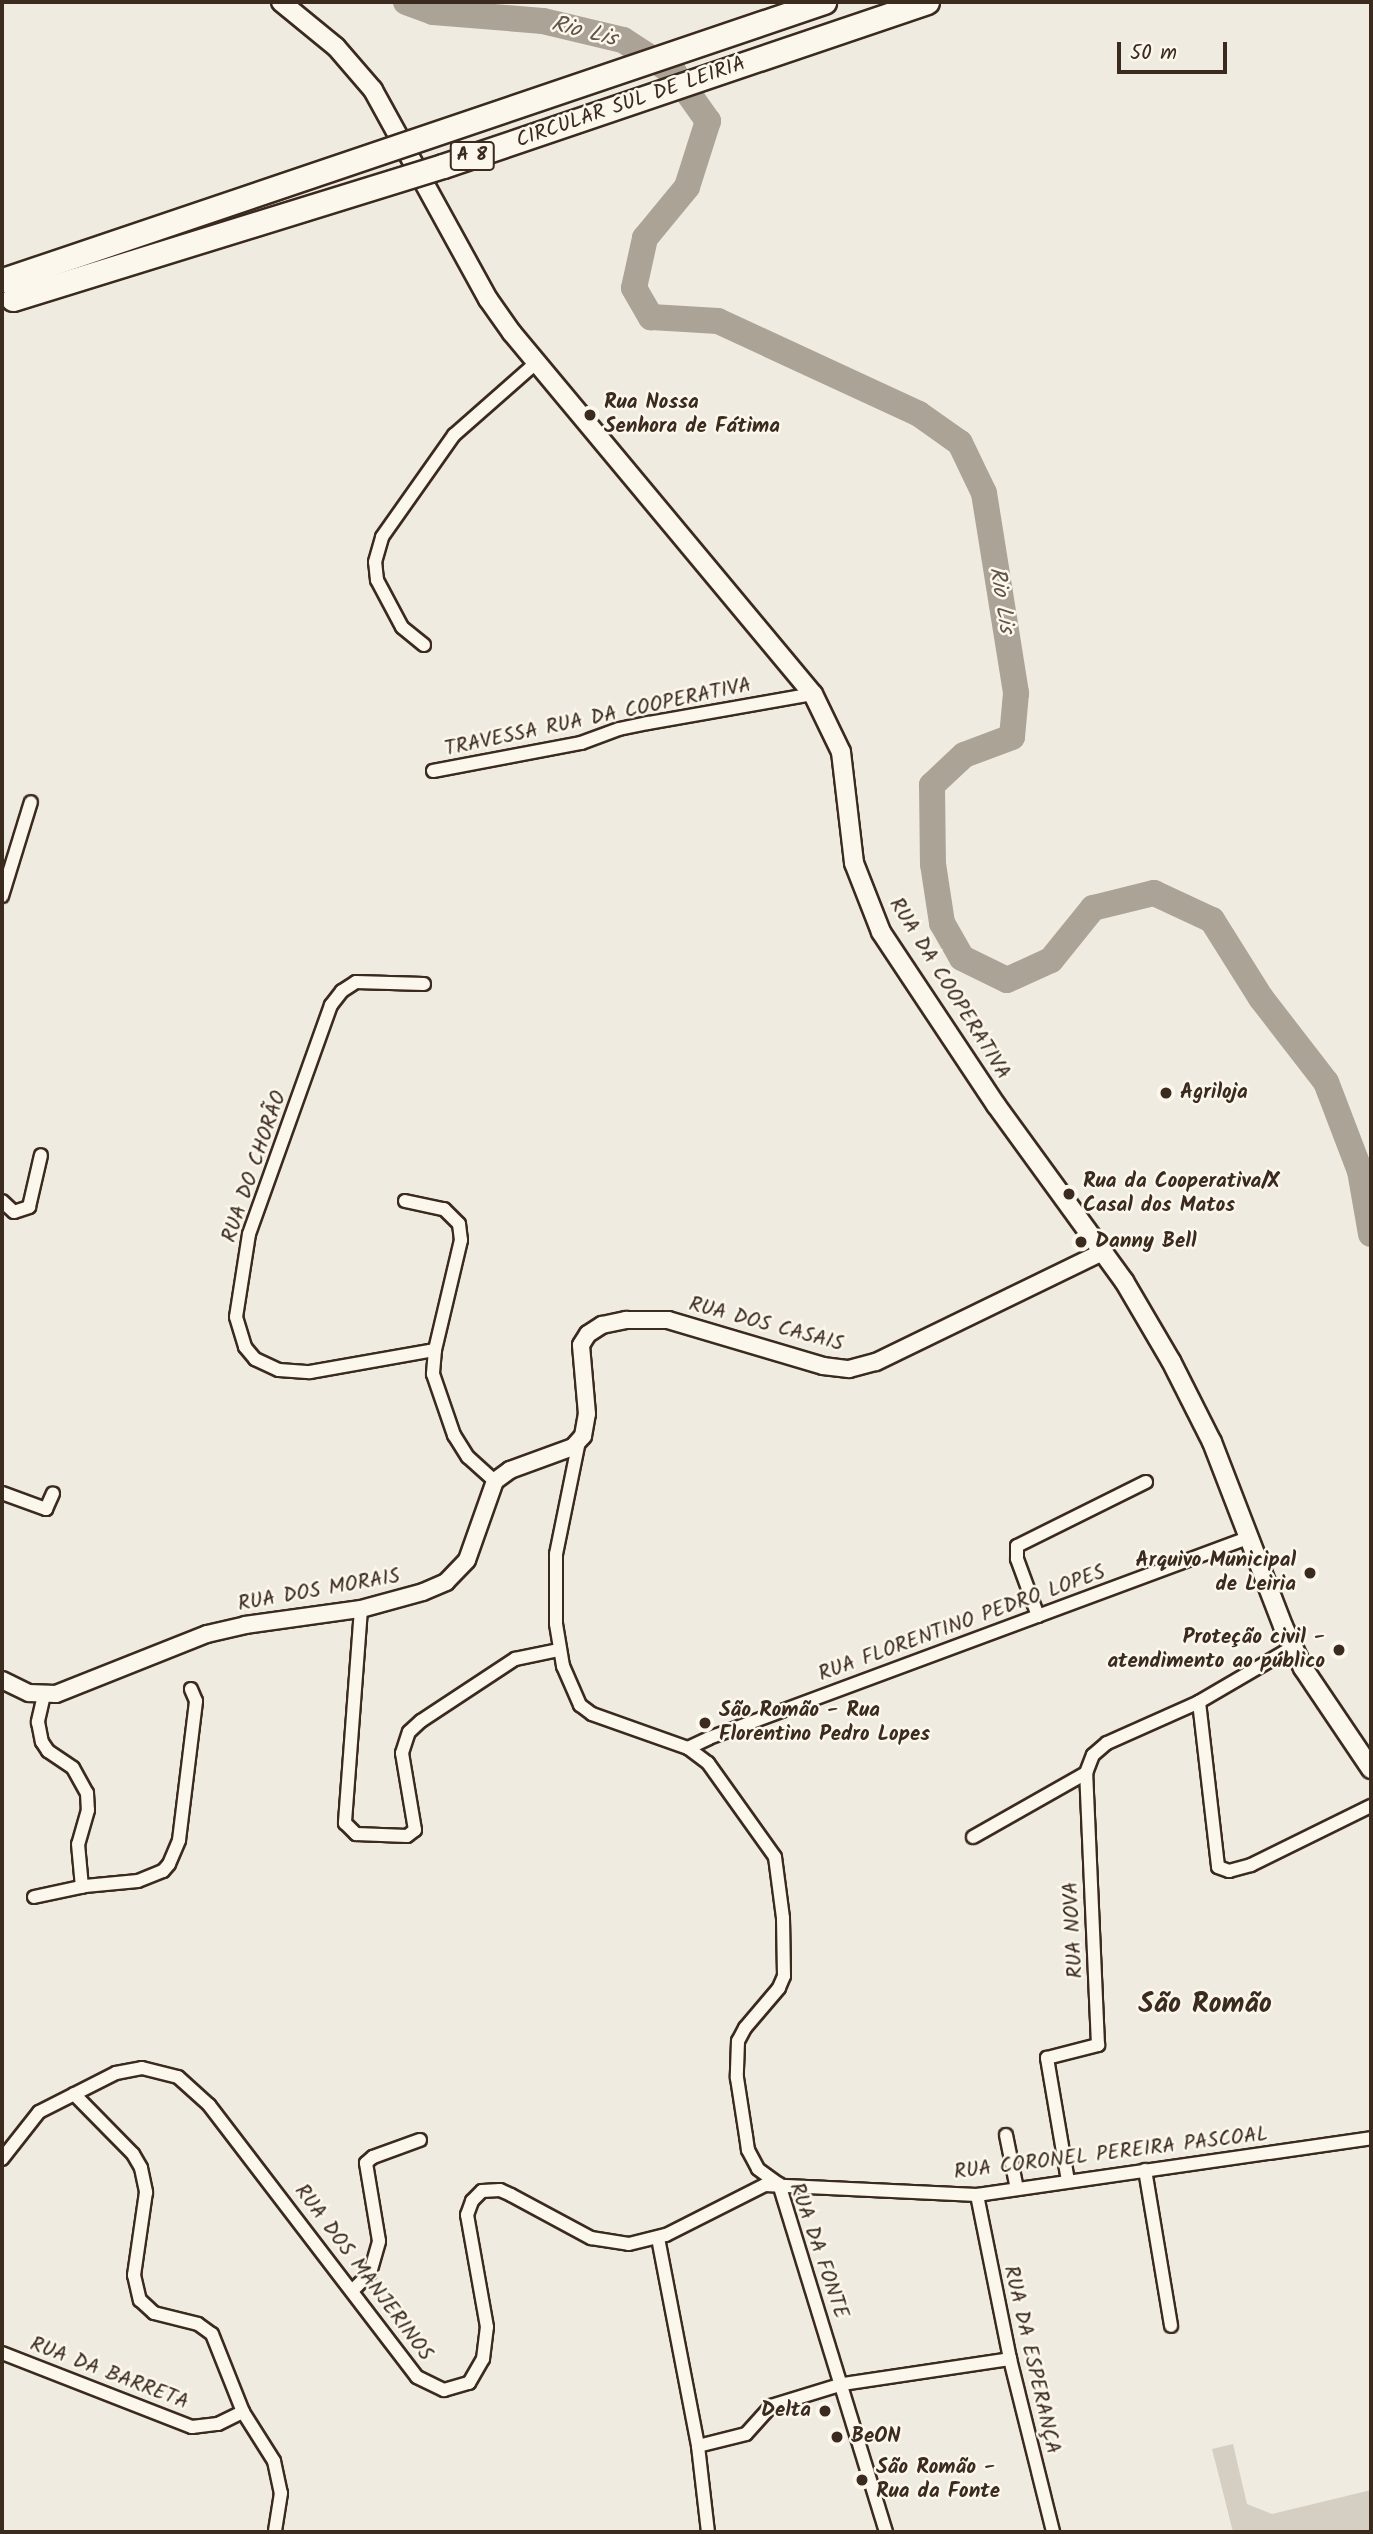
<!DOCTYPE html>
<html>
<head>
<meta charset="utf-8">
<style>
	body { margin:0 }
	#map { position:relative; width:1373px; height:2534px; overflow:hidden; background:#f0ebe0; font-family:Kalam,sans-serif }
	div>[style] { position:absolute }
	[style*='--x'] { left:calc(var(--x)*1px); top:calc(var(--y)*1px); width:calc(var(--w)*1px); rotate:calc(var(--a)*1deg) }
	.green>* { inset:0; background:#d5cec3 }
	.river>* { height:26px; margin:-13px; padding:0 13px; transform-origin:13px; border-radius:13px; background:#aca397 }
	.roads { filter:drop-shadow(2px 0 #3b2a1e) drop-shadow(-2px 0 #3b2a1e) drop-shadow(0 2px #3b2a1e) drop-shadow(0 -2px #3b2a1e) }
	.minor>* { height:12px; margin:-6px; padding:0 6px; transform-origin:6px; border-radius:6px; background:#fbf7ec }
	.tertiary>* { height:16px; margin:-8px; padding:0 8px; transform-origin:8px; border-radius:8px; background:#fbf7ec }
	.secondary>* { height:18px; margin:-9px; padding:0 9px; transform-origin:9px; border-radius:9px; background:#fbf7ec }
	.bridges { filter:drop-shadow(2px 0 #3b2a1e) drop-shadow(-2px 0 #3b2a1e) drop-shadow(0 2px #3b2a1e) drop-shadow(0 -2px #3b2a1e) }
	.motorway-bridge>* { height:23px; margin:-11.5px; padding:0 11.5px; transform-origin:11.5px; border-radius:11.5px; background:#fbf7ec }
	.dots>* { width:19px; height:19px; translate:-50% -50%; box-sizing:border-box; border:4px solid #fbf7ec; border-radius:50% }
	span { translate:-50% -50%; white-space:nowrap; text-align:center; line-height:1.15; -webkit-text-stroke:5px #fbf7ec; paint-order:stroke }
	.shield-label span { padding:2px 5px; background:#fbf7ec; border:2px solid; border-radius:5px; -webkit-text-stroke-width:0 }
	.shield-label { font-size:19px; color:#3b2a1e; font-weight:700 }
	.street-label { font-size:21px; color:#3b2a1e }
	.poi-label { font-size:21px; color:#3b2a1e; font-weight:700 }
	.left { translate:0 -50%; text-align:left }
	.right { translate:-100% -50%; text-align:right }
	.water-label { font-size:23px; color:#635448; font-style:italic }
	.district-label { font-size:28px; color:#3b2a1e; font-weight:700 }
	.frame { position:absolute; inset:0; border:4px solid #3b2a1e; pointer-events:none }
	.scale { position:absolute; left:1117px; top:42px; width:110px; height:32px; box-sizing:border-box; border:4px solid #3b2a1e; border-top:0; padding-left:9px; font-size:21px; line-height:24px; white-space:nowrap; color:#3b2a1e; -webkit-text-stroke:5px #fbf7ec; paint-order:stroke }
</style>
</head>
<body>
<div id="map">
	<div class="green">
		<i style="clip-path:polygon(1233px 2444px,1247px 2504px,1272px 2514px,1371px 2490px,1371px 2532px,1233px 2532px,1212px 2449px)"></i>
	</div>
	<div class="river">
		<i style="--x:406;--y:2;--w:29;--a:20"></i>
		<i style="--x:433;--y:12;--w:110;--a:4.7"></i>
		<i style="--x:543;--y:21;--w:82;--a:13.4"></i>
		<i style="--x:623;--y:40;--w:61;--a:32.9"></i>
		<i style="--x:674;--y:73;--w:59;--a:54.7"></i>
		<i style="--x:708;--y:121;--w:69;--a:107.7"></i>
		<i style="--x:687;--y:187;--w:66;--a:129.5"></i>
		<i style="--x:645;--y:238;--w:51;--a:102.4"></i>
		<i style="--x:634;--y:288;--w:34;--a:60"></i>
		<i style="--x:651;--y:317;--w:67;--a:3.4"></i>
		<i style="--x:718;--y:321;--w:221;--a:24.8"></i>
		<i style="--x:919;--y:414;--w:50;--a:35.3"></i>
		<i style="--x:960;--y:443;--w:55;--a:64.4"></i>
		<i style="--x:984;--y:493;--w:203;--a:80.9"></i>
		<i style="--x:1016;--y:693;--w:44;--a:95.2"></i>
		<i style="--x:1012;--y:737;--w:51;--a:159.4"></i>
		<i style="--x:964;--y:755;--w:44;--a:136.8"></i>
		<i style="--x:932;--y:785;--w:79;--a:89.3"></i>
		<i style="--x:933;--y:864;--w:60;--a:81.3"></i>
		<i style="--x:942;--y:923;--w:40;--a:60.3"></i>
		<i style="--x:962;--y:958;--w:50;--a:26.1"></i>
		<i style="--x:1007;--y:980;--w:48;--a:-24.4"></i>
		<i style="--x:1051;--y:960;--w:67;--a:-51.1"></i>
		<i style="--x:1093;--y:908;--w:63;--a:-13.8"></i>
		<i style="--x:1154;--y:893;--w:64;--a:25"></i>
		<i style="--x:1212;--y:920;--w:92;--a:57.9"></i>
		<i style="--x:1261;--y:998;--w:106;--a:52.3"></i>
		<i style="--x:1326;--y:1082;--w:95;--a:69.1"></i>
		<i style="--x:1360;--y:1171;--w:64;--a:80.1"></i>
	</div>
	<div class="roads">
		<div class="minor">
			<i style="--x:424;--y:645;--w:28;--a:-141"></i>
			<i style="--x:402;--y:627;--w:53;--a:-118"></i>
			<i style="--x:377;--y:580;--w:18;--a:-96"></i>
			<i style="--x:375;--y:562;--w:26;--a:-74"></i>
			<i style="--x:382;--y:537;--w:125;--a:-54.8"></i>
			<i style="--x:454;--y:435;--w:109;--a:-41.3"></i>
			<i style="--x:433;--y:771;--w:151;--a:-10.7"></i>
			<i style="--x:581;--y:743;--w:40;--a:-20.2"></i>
			<i style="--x:619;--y:729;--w:30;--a:-12"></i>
			<i style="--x:648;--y:723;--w:168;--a:-10"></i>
			<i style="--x:2;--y:896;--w:98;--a:-72.9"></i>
			<i style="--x:424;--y:984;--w:68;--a:-178.3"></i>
			<i style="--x:356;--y:982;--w:17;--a:147"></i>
			<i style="--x:342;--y:991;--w:18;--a:128"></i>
			<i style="--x:331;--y:1005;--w:243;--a:109.7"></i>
			<i style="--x:249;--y:1234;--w:84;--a:98.9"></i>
			<i style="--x:236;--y:1317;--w:31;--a:73"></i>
			<i style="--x:245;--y:1347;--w:16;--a:50"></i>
			<i style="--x:255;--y:1359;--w:26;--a:25"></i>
			<i style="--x:279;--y:1370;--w:31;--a:4"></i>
			<i style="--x:310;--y:1372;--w:127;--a:-10"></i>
			<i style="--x:435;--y:1350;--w:24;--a:95"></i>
			<i style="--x:433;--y:1374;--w:65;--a:71"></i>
			<i style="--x:454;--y:1435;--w:26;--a:58"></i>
			<i style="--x:468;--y:1457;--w:36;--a:42"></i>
			<i style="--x:2;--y:1201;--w:16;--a:43"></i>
			<i style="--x:14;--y:1212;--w:16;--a:-18"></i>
			<i style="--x:29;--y:1207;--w:53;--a:-77"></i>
			<i style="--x:405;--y:1201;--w:40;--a:12"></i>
			<i style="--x:444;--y:1209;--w:21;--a:45"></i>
			<i style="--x:459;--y:1224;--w:16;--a:83"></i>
			<i style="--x:461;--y:1240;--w:113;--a:103.3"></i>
			<i style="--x:579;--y:1441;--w:115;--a:101.5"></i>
			<i style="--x:556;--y:1554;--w:70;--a:90"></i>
			<i style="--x:556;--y:1624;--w:43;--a:80.5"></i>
			<i style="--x:563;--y:1666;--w:43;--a:66.4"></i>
			<i style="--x:580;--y:1705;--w:15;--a:37"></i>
			<i style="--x:592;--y:1714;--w:102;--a:19.5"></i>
			<i style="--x:688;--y:1748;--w:25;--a:37"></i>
			<i style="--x:708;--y:1763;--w:115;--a:54.5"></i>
			<i style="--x:775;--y:1857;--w:62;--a:82.5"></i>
			<i style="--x:783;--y:1918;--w:58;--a:89"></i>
			<i style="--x:784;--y:1976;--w:13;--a:113"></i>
			<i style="--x:779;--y:1988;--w:52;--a:130.4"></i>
			<i style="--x:745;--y:2028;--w:15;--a:118"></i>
			<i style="--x:738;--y:2041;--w:37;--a:92"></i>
			<i style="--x:737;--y:2078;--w:59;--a:81.2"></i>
			<i style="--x:746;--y:2136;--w:14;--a:82"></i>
			<i style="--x:748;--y:2150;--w:21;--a:62"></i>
			<i style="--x:758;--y:2169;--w:26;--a:36"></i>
			<i style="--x:779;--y:2184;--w:364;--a:72.9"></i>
			<i style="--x:2;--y:1493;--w:47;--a:20"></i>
			<i style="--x:46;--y:1509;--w:17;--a:-66"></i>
			<i style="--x:361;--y:1609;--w:215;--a:94.3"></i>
			<i style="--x:345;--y:1823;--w:16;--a:45"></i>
			<i style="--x:356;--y:1834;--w:51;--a:2.2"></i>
			<i style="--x:407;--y:1836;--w:10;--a:-37"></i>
			<i style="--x:415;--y:1830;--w:78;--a:-99.6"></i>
			<i style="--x:402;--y:1753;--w:22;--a:-72"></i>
			<i style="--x:409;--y:1732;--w:16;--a:-43"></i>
			<i style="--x:421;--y:1721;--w:113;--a:-33.4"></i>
			<i style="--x:515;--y:1659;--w:45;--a:-11.6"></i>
			<i style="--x:1038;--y:1616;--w:61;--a:-110.2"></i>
			<i style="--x:1017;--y:1559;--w:13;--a:-90"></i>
			<i style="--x:1017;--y:1546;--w:144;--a:-26.4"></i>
			<i style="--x:1293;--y:1647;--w:109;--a:149.7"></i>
			<i style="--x:1199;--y:1702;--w:166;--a:83.4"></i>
			<i style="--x:1218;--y:1867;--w:12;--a:20"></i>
			<i style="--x:1229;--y:1871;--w:23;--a:-15"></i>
			<i style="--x:1251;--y:1865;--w:134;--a:-26.2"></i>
			<i style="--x:44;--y:1695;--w:28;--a:103"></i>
			<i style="--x:38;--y:1722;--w:20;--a:79"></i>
			<i style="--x:42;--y:1742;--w:11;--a:56"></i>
			<i style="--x:48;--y:1751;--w:30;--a:34"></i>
			<i style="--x:73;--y:1768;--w:29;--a:61"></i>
			<i style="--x:87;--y:1793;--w:17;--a:87"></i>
			<i style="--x:88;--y:1810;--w:35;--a:106"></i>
			<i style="--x:78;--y:1844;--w:43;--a:84.7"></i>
			<i style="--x:688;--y:1748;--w:23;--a:-25"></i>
			<i style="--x:709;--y:1738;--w:577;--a:-20.38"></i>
			<i style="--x:973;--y:1837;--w:130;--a:-29.5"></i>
			<i style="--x:34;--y:1897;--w:52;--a:-12.2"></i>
			<i style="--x:85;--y:1886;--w:53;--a:-5.4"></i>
			<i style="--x:138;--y:1881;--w:27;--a:-22"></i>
			<i style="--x:163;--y:1871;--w:9;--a:-49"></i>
			<i style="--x:169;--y:1864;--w:26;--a:-67"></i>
			<i style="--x:179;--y:1840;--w:140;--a:-83"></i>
			<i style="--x:196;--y:1701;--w:13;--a:-113"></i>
			<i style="--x:74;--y:2094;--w:84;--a:45.5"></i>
			<i style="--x:133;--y:2154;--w:16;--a:60"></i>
			<i style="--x:141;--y:2168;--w:25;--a:78"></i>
			<i style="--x:146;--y:2192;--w:84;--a:98.2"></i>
			<i style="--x:134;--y:2275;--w:26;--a:77"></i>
			<i style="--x:140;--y:2300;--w:19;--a:43"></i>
			<i style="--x:154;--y:2313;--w:45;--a:14"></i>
			<i style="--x:198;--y:2324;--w:17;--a:36"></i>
			<i style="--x:212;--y:2334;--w:84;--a:68.3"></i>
			<i style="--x:243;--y:2412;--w:58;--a:57.7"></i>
			<i style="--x:274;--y:2461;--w:33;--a:78"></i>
			<i style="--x:281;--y:2493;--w:39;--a:99"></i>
			<i style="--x:1006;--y:2135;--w:55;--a:78.5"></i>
			<i style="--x:2;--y:2159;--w:60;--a:-51.8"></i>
			<i style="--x:39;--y:2112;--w:86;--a:-26.9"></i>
			<i style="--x:116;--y:2073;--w:26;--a:-11"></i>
			<i style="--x:142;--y:2068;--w:37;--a:14"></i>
			<i style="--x:178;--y:2077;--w:42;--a:42.1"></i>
			<i style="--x:209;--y:2105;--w:342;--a:52.6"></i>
			<i style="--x:417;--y:2377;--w:30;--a:26"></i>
			<i style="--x:444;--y:2390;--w:26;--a:-16"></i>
			<i style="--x:469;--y:2383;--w:28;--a:-60"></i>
			<i style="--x:483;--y:2359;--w:32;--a:-83"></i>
			<i style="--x:487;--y:2327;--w:114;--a:-100.1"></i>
			<i style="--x:467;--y:2215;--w:15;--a:-70"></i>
			<i style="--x:472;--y:2201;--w:14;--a:-45"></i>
			<i style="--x:482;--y:2191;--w:18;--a:-3"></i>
			<i style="--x:500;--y:2190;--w:12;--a:24"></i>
			<i style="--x:511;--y:2195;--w:91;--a:28.3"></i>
			<i style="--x:591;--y:2238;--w:38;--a:9"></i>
			<i style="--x:629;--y:2244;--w:38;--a:-14"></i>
			<i style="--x:666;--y:2235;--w:111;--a:-26.8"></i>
			<i style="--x:765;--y:2185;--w:212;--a:2.7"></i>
			<i style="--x:977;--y:2195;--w:398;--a:-8.2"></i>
			<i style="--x:1145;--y:2170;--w:158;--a:80.5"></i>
			<i style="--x:1068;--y:2181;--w:125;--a:-99.7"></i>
			<i style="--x:1047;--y:2058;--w:53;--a:-14.3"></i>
			<i style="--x:1098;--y:2045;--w:272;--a:-92.5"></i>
			<i style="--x:1086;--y:1773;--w:19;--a:-69"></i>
			<i style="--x:1093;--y:1755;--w:18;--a:-41"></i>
			<i style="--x:1107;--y:1743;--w:101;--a:-24"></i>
			<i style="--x:977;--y:2195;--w:167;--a:78.6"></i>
			<i style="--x:1010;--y:2359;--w:178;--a:76"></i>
			<i style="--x:658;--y:2238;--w:212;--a:79.1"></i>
			<i style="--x:698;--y:2446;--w:87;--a:83.4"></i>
			<i style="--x:353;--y:2290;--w:24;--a:-45"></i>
			<i style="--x:370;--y:2273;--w:33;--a:-74"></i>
			<i style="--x:379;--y:2241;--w:79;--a:-99.5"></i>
			<i style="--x:366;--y:2163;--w:9;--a:-41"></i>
			<i style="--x:373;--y:2157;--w:50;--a:-19.9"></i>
			<i style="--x:2;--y:2353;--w:204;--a:21.3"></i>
			<i style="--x:192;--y:2427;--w:26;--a:-7"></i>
			<i style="--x:218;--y:2424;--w:28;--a:-26"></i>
			<i style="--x:698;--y:2446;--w:49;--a:-14"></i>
			<i style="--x:746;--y:2434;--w:38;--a:-48"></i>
			<i style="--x:771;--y:2406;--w:75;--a:-17"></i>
			<i style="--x:843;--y:2384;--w:169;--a:-8.5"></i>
		</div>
		<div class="tertiary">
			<i style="--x:2;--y:1680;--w:30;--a:26"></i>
			<i style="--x:29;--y:1693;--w:27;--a:2"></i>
			<i style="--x:56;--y:1694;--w:162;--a:-21.7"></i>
			<i style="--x:207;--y:1634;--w:39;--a:-13"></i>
			<i style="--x:245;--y:1625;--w:117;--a:-7.9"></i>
			<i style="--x:361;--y:1609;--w:64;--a:-15.3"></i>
			<i style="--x:423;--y:1592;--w:25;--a:-23"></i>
			<i style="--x:446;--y:1582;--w:30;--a:-46"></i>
			<i style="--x:467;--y:1560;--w:84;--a:-70.5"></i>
			<i style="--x:495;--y:1481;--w:19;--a:-36"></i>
			<i style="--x:510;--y:1470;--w:67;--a:-20.1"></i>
			<i style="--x:573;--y:1447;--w:15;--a:-48"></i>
			<i style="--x:583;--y:1436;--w:22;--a:-80"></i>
			<i style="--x:587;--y:1414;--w:69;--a:-95"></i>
			<i style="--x:581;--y:1345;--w:13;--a:-58"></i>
			<i style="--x:588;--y:1334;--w:17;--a:-33"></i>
			<i style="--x:602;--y:1325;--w:25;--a:-12"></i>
			<i style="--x:626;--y:1320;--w:42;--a:0"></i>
			<i style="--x:668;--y:1320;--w:162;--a:16.5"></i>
			<i style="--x:823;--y:1366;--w:26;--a:7"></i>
			<i style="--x:849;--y:1369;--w:28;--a:-15"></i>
			<i style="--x:876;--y:1362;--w:254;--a:-25.9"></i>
		</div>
		<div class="secondary">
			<i style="--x:281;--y:2;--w:71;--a:39.3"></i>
			<i style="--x:336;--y:47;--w:57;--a:49.3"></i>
			<i style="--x:373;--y:90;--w:239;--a:61.2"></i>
			<i style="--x:488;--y:299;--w:42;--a:54.8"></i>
			<i style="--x:512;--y:333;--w:470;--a:50.2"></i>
			<i style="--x:813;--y:694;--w:64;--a:64.2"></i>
			<i style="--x:841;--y:752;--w:112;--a:83.3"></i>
			<i style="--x:854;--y:863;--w:74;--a:68.6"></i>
			<i style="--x:881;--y:932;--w:208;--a:56.4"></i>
			<i style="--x:996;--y:1105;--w:218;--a:54"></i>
			<i style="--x:1124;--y:1281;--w:93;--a:59.6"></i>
			<i style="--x:1171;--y:1361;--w:91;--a:63.2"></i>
			<i style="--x:1212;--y:1442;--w:197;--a:68.9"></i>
			<i style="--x:1283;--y:1626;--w:47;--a:64.5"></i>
			<i style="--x:1303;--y:1668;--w:122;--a:56"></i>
		</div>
	</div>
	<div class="bridges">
		<div class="motorway-bridge">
			<i style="--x:3;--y:280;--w:867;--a:-18.71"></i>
			<i style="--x:13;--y:299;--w:450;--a:-17.2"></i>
			<i style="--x:443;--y:166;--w:511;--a:-18.72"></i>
		</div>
	</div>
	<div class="dots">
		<i style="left:590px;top:415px;background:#3b2a1e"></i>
		<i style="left:1166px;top:1093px;background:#3b2a1e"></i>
		<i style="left:1069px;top:1194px;background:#3b2a1e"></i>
		<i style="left:1081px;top:1242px;background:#3b2a1e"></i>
		<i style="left:1310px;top:1573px;background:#3b2a1e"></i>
		<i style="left:1339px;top:1650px;background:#3b2a1e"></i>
		<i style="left:705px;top:1723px;background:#3b2a1e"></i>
		<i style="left:825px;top:2411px;background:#3b2a1e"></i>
		<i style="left:837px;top:2437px;background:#3b2a1e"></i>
		<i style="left:862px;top:2480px;background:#3b2a1e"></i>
	</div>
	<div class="shield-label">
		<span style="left:472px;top:156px">A 8</span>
	</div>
	<div class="street-label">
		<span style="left:631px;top:103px;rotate:-19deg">CIRCULAR SUL DE LEIRIA</span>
		<span style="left:598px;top:718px;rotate:-12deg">TRAVESSA RUA DA COOPERATIVA</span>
		<span style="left:949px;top:989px;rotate:58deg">RUA DA COOPERATIVA</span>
		<span style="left:255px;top:1167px;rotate:-71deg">RUA DO CHORÃO</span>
		<span style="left:766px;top:1325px;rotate:15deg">RUA DOS CASAIS</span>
		<span style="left:319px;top:1591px;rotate:-10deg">RUA DOS MORAIS</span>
		<span style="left:962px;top:1624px;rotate:-20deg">RUA FLORENTINO PEDRO LOPES</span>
		<span style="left:1074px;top:1930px;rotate:-93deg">RUA NOVA</span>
		<span style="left:1111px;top:2154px;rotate:-7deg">RUA CORONEL PEREIRA PASCOAL</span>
		<span style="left:818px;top:2251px;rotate:71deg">RUA DA FONTE</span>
		<span style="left:363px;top:2273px;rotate:53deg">RUA DOS MANJERINOS</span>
		<span style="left:1031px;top:2360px;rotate:77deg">RUA DA ESPERANÇA</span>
		<span style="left:109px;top:2374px;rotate:21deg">RUA DA BARRETA</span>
	</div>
	<div class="poi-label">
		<span class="left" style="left:604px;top:415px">Rua Nossa<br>Senhora de Fátima</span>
		<span class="left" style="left:1180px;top:1093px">Agriloja</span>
		<span class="left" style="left:1083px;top:1194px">Rua da Cooperativa/X<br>Casal dos Matos</span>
		<span class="left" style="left:1095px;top:1242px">Danny Bell</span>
		<span class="right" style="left:1296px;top:1573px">Arquivo Municipal<br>de Leiria</span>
		<span class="right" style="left:1325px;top:1650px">Proteção civil -<br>atendimento ao público</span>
		<span class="left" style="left:719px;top:1723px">São Romão - Rua<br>Florentino Pedro Lopes</span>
		<span class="right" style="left:811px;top:2411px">Delta</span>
		<span class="left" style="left:851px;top:2437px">BeON</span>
		<span class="left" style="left:876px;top:2480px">São Romão -<br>Rua da Fonte</span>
	</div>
	<div class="water-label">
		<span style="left:584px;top:32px;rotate:14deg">Rio Lis</span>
		<span style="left:1001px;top:600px;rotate:81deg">Rio Lis</span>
	</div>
	<div class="district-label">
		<span style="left:1205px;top:2005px">São Romão</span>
	</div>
	<div class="frame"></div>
	<div class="scale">50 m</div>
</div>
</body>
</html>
